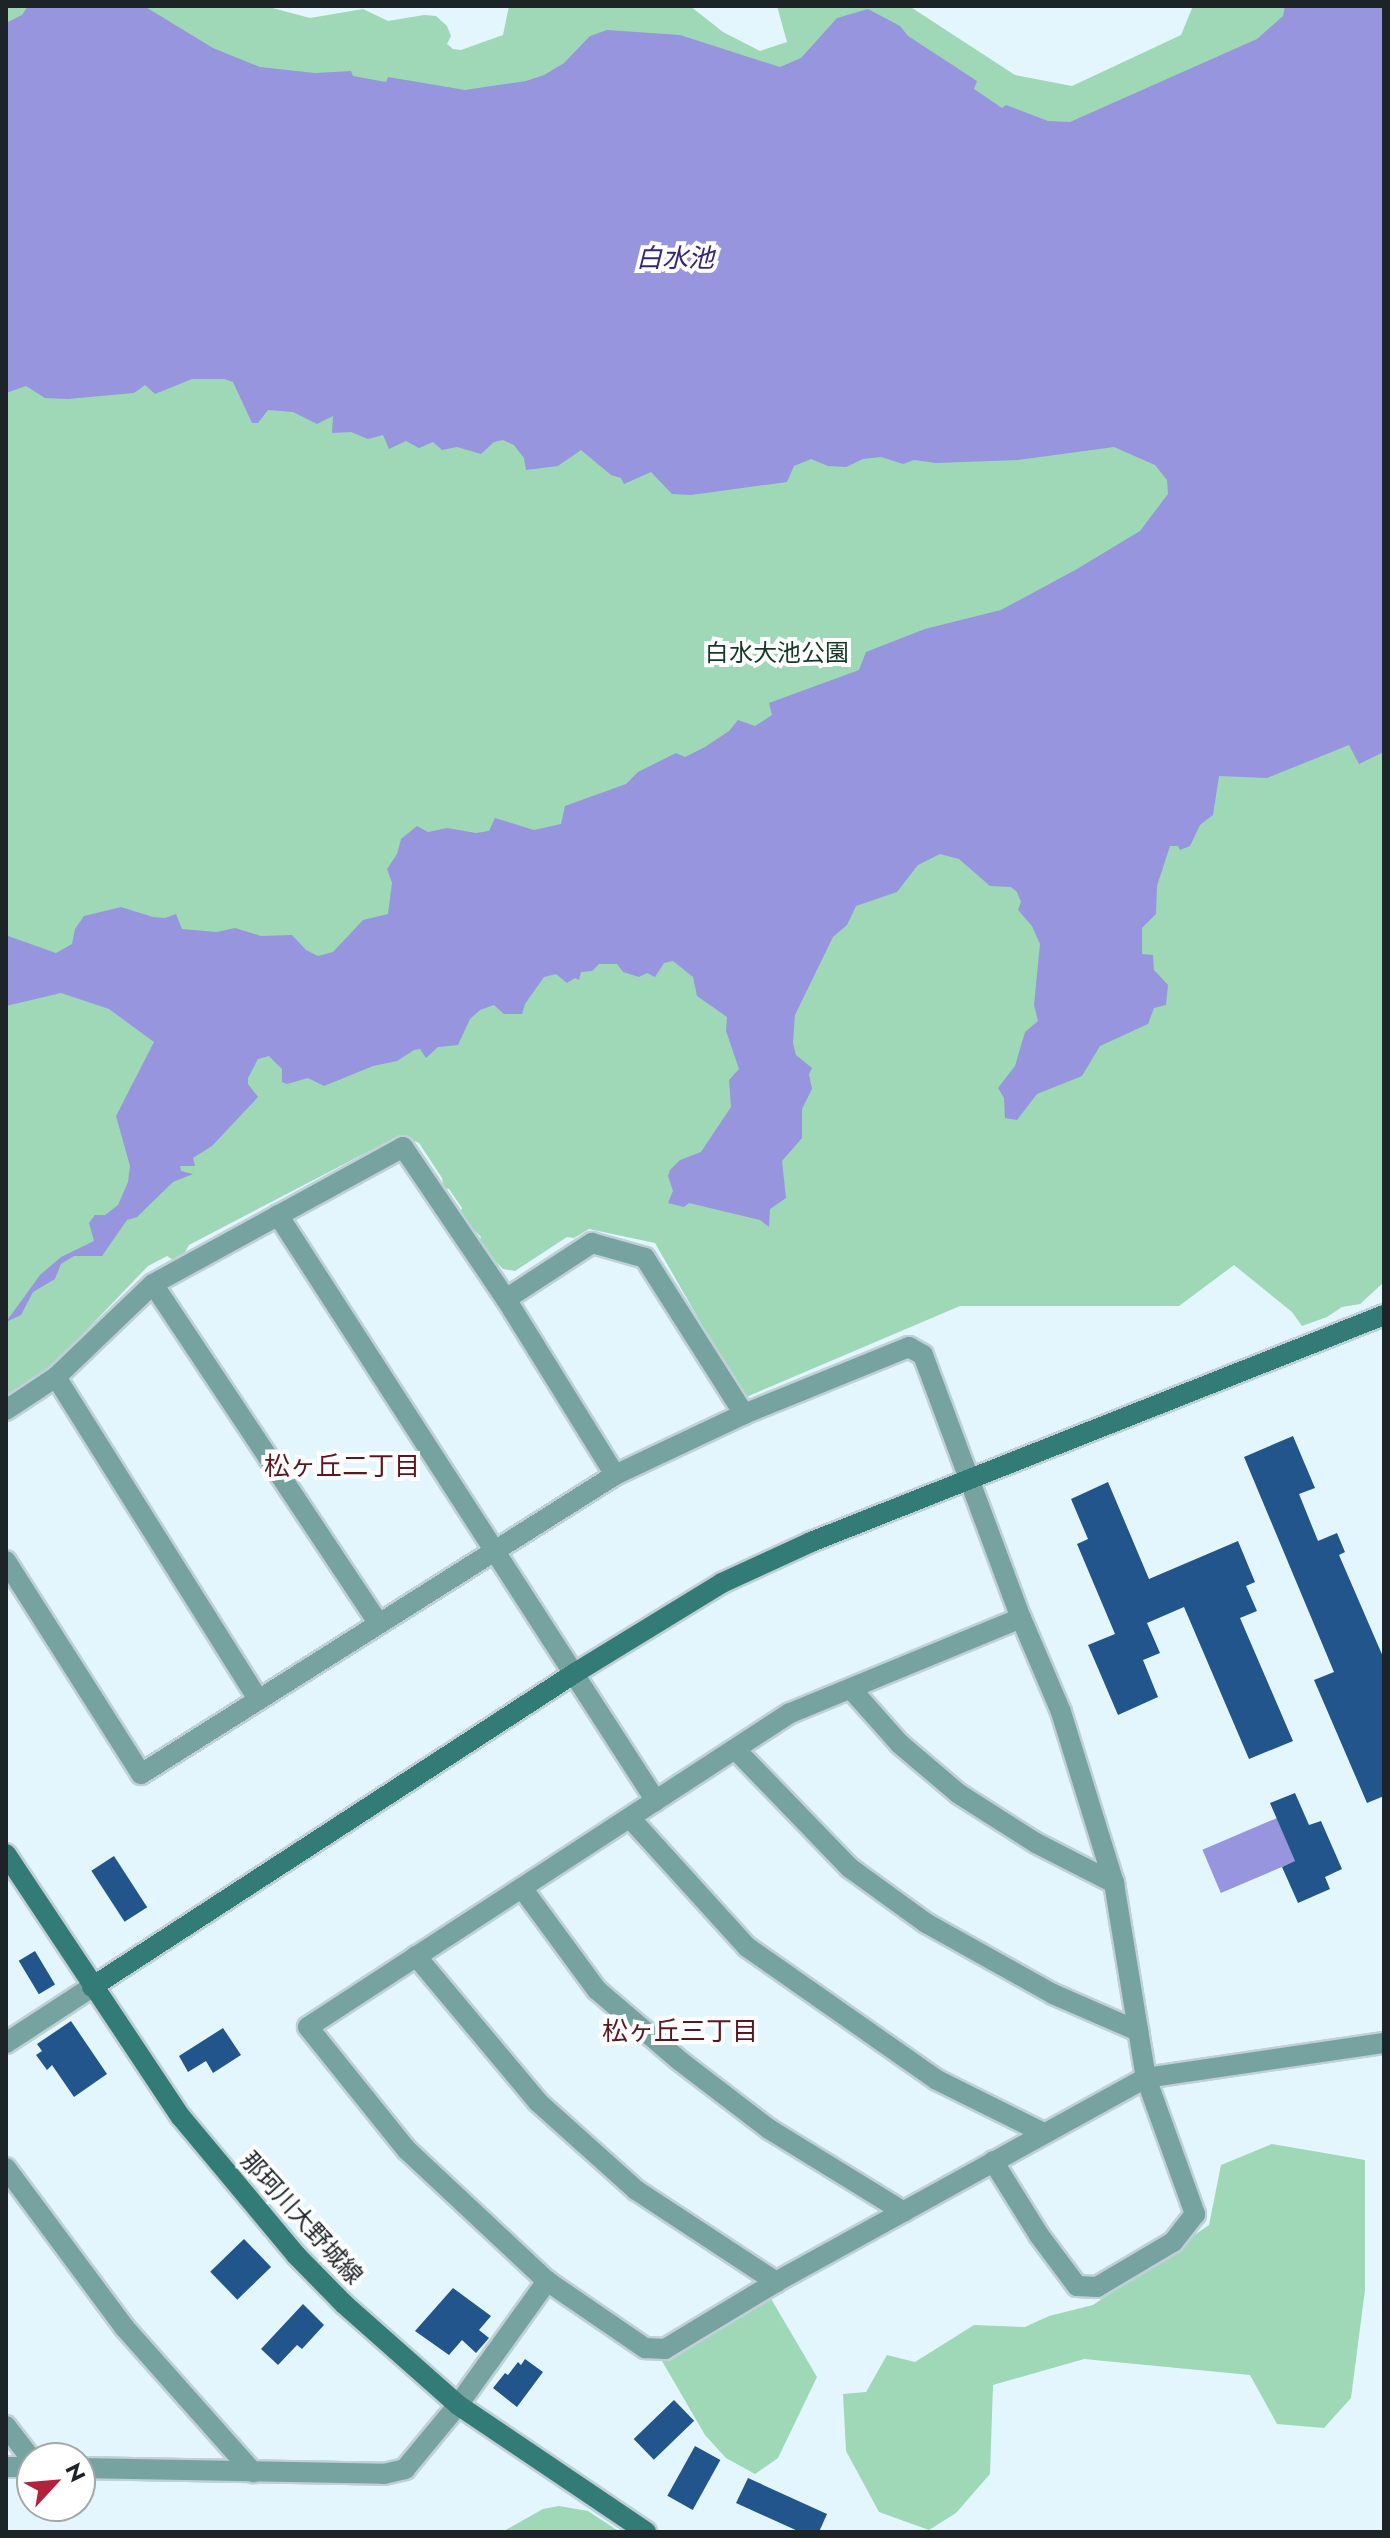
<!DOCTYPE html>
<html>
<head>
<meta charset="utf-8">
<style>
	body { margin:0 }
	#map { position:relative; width:1390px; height:2538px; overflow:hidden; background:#e3f6fd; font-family:Jost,"Noto Sans JP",sans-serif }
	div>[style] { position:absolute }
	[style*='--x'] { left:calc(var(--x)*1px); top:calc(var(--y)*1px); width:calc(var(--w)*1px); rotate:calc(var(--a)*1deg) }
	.green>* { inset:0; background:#9ed8b7 }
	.water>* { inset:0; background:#9695de; transform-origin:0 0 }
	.building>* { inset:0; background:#21558c; transform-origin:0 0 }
	.roads { filter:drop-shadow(2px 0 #bfd0d6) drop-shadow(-2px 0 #bfd0d6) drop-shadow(0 2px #bfd0d6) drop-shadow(0 -2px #bfd0d6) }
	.street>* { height:20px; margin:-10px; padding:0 10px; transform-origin:10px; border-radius:10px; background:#76a29f }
	.secondary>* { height:20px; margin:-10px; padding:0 10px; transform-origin:10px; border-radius:10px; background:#337b77 }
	span { translate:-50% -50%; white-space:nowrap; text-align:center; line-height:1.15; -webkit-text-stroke:8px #fff; paint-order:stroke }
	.park-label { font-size:24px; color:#143927 }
	.street-label { font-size:24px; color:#1d2427 }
	.water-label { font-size:26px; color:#33257a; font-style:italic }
	.neighbourhood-label { font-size:26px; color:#5b161e }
	.frame { position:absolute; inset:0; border:8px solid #1d2427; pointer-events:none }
	.north { position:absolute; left:16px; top:2442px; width:80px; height:80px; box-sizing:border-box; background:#fff; border:2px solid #a5a7a9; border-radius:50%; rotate:64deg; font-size:22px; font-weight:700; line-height:32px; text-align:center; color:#1d2427 }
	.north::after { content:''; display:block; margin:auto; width:28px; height:36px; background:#b3213a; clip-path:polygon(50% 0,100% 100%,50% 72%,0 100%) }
</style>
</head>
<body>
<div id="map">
	<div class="green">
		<i style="clip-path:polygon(6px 6px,265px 6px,310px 18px,363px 9px,388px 21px,424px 15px,436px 16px,447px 26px,451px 36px,447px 44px,453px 49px,461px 50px,503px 35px,509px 6px,690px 6px,723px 32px,760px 51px,787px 42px,777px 6px,909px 6px,1015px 75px,1072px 86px,1181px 35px,1193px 6px,1384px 6px,1383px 1283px,1360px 1304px,1342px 1307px,1327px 1317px,1302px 1326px,1292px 1312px,1234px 1265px,1179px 1306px,960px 1306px,744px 1398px,655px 1243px,589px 1229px,574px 1238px,567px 1237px,515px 1271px,503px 1269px,478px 1244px,481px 1237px,459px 1215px,462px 1208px,449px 1189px,444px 1188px,442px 1178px,419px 1143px,400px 1135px,189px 1245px,184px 1254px,173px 1260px,167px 1256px,148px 1266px,54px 1364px,6px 1399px)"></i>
		<i style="clip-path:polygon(1272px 2144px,1365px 2160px,1365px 2290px,1351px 2398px,1324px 2428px,1277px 2424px,1250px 2375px,1084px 2359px,993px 2385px,990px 2474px,956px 2513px,929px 2530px,879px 2512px,846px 2451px,843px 2394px,866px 2392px,887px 2355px,915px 2362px,974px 2325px,1025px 2327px,1049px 2316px,1093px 2305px,1209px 2225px,1221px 2165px)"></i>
		<i style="clip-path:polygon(770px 2297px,817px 2377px,778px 2458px,755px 2474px,726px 2458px,705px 2435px,662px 2361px)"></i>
		<i style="clip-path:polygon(559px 2506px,588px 2511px,620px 2532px,502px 2532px,543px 2509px)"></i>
	</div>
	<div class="water">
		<i style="clip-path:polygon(28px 6px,144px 6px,213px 48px,260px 67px,315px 73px,351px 71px,353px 76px,386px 82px,388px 77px,465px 90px,526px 81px,544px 75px,564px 63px,590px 36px,607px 30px,680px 35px,780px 67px,801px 58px,837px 18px,868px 9px,900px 26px,908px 36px,977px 81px,974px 89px,1002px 108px,1006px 105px,1048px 121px,1070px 122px,1257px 39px,1283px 16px,1285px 6px,1384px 6px,1384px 752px,1359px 764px,1349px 745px,1267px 778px,1219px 776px,1213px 815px,1200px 825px,1190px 846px,1180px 850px,1178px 846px,1170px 846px,1157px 886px,1156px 914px,1142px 928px,1142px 954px,1153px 955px,1154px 970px,1168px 985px,1166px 1005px,1154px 1008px,1148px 1024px,1100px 1046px,1082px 1076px,1037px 1094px,1017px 1120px,1005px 1118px,1004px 1098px,998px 1088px,1015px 1066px,1025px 1032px,1038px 1021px,1034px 1005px,1040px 944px,1032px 926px,1018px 910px,1021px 902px,1017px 892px,1011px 887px,990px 886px,959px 859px,940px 854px,918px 865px,897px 892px,856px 906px,847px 925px,833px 937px,795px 1015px,793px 1043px,796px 1055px,812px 1068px,809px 1074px,812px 1089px,802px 1109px,802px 1138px,782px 1161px,786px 1198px,770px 1209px,769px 1227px,760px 1220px,689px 1203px,684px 1207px,668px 1203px,673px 1191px,668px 1176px,670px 1170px,680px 1160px,701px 1152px,731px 1107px,729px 1080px,739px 1069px,726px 1031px,727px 1017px,697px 996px,693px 977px,673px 961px,664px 963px,655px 977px,647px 973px,639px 977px,623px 972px,617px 964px,599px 964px,592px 971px,581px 972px,579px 980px,575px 978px,567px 983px,556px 974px,544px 977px,525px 1004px,522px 1014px,504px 1014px,494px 1005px,480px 1010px,470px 1019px,458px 1045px,438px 1047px,426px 1058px,420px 1049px,414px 1050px,397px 1061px,373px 1066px,324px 1086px,308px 1078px,287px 1084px,282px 1082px,282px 1069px,269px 1056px,258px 1059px,248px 1078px,248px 1084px,258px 1097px,212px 1146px,193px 1158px,195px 1166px,180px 1166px,181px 1171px,193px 1174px,173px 1182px,137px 1217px,127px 1220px,102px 1256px,74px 1256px,61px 1264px,55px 1279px,33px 1292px,21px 1315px,6px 1322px,40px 1275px,61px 1257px,94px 1241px,89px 1223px,95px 1215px,105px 1215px,118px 1205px,128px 1182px,130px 1166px,116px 1116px,154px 1042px,109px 1009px,61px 993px,6px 1006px,8px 936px,56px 953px,72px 944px,75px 929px,84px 916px,121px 907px,153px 917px,165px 918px,176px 914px,182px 929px,217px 932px,235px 928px,261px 936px,292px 935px,306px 950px,318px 956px,333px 952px,363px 920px,388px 914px,392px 883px,387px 869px,397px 854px,401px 839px,417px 826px,428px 832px,447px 828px,476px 833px,489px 831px,495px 818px,534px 830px,561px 824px,565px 806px,626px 784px,638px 772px,676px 753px,685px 757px,705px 747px,729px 731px,738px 720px,755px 726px,772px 715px,769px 703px,859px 670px,866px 652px,925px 629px,1001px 610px,1077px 569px,1140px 531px,1168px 494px,1167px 480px,1155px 465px,1114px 447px,1018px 460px,936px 463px,914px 460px,903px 464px,881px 457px,863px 459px,846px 467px,828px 466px,811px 459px,794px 466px,787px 482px,691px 495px,672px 494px,651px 472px,624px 484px,621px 478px,611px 475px,581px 450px,558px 466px,526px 470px,524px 458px,514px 445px,503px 440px,494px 442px,481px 454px,457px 447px,442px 450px,433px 442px,419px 448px,406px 441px,389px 449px,383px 435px,368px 439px,351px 432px,332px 433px,333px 416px,317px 424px,293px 412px,268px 410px,258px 423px,252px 423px,233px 382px,224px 379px,192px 379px,155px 394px,145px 385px,134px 393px,68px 399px,45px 398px,26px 386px,6px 393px,6px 23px,22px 15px)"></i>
		<i style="left:1277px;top:1818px;width:47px;height:81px;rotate:67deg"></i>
	</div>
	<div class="building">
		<i style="clip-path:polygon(1293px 1436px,1315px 1488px,1299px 1494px,1318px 1541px,1337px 1533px,1345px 1552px,1339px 1555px,1384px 1659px,1384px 1796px,1367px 1803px,1314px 1680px,1334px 1672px,1244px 1457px)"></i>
		<i style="clip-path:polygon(1108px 1482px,1149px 1579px,1238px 1541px,1255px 1582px,1246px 1586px,1257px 1611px,1240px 1618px,1293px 1741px,1249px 1759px,1184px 1607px,1147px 1623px,1160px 1653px,1143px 1660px,1158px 1697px,1118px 1715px,1088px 1645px,1115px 1634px,1077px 1544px,1088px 1539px,1071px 1499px)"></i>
		<i style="clip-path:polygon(1295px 1793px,1309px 1825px,1321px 1821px,1342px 1869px,1325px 1877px,1330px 1889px,1298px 1903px,1282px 1867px,1295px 1861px,1270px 1803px)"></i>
		<i style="left:114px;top:1856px;width:61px;height:27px;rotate:57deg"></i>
		<i style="left:35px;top:1951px;width:39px;height:19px;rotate:59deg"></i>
		<i style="clip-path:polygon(71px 2021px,107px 2074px,74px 2097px,52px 2065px,47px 2070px,36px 2055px,42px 2051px,37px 2044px)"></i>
		<i style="clip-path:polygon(223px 2028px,241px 2055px,213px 2073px,206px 2061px,188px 2072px,179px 2056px)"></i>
		<i style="left:244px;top:2239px;width:39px;height:47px;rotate:46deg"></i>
		<i style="clip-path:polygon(453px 2288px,491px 2316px,479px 2330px,489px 2338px,476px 2353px,462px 2340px,449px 2355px,415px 2331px)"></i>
		<i style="clip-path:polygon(303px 2304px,324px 2325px,302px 2349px,297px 2345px,278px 2365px,261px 2349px)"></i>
		<i style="clip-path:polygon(525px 2359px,543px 2372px,517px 2407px,493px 2388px,505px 2373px,508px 2375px,518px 2362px,521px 2365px)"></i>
		<i style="left:674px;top:2400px;width:29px;height:56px;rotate:46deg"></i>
		<i style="left:695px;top:2446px;width:29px;height:57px;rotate:29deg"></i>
		<i style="clip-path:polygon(748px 2478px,827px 2514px,819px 2532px,800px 2532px,736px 2503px)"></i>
	</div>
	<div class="roads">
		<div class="street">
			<i style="--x:278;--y:1215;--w:697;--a:57.18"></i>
			<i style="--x:153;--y:1284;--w:408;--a:56.4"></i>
			<i style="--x:506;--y:1299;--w:103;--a:-33.1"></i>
			<i style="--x:592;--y:1243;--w:55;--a:15.8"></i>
			<i style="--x:645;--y:1258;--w:185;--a:57.6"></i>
			<i style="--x:56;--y:1377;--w:381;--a:57.9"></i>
			<i style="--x:6;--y:1410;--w:60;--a:-33.4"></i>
			<i style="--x:56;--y:1377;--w:134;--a:-43.8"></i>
			<i style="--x:153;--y:1284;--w:285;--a:-28.7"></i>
			<i style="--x:403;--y:1147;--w:184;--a:55.9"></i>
			<i style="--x:506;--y:1299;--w:207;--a:58.2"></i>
			<i style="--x:6;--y:1561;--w:252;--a:57.6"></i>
			<i style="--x:141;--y:1774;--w:560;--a:-32.24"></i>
			<i style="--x:615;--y:1475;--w:143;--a:-25.3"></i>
			<i style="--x:744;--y:1414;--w:178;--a:-22.1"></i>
			<i style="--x:909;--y:1347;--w:16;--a:30"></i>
			<i style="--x:923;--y:1355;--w:281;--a:69.6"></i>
			<i style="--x:1021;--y:1618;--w:102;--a:66.9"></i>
			<i style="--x:1061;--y:1712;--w:179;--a:72.8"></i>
			<i style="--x:1114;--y:1883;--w:198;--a:80.7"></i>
			<i style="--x:1146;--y:2078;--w:145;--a:70.2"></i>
			<i style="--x:1195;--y:2214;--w:36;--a:128"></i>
			<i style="--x:1173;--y:2242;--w:88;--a:149.4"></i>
			<i style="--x:1097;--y:2287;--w:20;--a:-177"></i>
			<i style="--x:1077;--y:2286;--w:64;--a:-126.7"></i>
			<i style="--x:1039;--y:2235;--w:87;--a:-121.9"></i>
			<i style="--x:1021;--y:1618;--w:250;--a:157.6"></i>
			<i style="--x:790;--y:1713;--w:575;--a:146.92"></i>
			<i style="--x:308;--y:2027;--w:158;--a:51.2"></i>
			<i style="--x:407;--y:2150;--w:192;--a:43.1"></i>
			<i style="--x:547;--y:2281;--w:119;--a:34.4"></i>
			<i style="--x:645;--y:2348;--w:20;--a:3"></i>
			<i style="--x:665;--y:2349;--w:130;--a:-31.1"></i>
			<i style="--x:776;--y:2282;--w:423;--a:-28.9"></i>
			<i style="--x:1146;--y:2078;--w:241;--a:-8.4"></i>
			<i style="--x:852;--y:1690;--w:72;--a:48.4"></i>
			<i style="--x:900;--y:1744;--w:77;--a:40.3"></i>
			<i style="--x:959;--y:1794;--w:91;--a:32.5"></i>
			<i style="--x:1036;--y:1843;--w:88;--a:27.1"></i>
			<i style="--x:736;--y:1750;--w:164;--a:46"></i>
			<i style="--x:850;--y:1868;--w:94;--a:35.9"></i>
			<i style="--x:926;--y:1923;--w:145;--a:29.2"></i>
			<i style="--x:1053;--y:1994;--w:93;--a:23.5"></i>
			<i style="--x:630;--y:1818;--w:174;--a:47.8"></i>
			<i style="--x:747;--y:1947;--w:232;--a:35"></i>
			<i style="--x:937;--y:2080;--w:119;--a:26.4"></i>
			<i style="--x:522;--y:1888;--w:127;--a:53.7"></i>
			<i style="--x:597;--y:1990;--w:109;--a:40.5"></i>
			<i style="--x:680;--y:2061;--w:112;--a:37.4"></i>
			<i style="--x:769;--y:2129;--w:158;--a:31.6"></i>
			<i style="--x:416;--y:1956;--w:190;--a:50.1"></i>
			<i style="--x:538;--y:2102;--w:132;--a:41.9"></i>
			<i style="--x:636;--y:2190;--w:168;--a:33.3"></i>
			<i style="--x:6;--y:2043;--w:103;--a:-33.1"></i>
			<i style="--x:6;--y:2168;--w:199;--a:53.4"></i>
			<i style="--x:125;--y:2328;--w:193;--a:48.4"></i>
			<i style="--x:6;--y:2426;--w:43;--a:52.6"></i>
			<i style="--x:6;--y:2467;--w:26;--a:0"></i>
			<i style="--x:80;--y:2468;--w:304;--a:1.1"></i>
			<i style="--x:384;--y:2474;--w:22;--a:-13"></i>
			<i style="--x:405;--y:2469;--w:83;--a:-50.4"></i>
			<i style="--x:458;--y:2405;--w:153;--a:-54.3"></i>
		</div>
		<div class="secondary">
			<i style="--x:6;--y:1854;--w:316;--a:56.4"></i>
			<i style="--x:181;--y:2117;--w:180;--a:50.2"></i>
			<i style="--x:296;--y:2255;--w:69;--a:45.6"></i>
			<i style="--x:344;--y:2304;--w:152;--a:41.5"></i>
			<i style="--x:458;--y:2405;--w:227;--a:34"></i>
			<i style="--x:92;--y:1987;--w:576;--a:-33.03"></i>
			<i style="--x:575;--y:1673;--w:172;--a:-31.5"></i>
			<i style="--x:722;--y:1583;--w:98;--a:-24.7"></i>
			<i style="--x:811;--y:1542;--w:616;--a:-21.61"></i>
		</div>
	</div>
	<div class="park-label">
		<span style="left:777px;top:653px">白水大池公園</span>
	</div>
	<div class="street-label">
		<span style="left:302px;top:2218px;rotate:48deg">那珂川大野城線</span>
	</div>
	<div class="water-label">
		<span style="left:675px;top:259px">白水池</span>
	</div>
	<div class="neighbourhood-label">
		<span style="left:342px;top:1467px">松ヶ丘二丁目</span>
		<span style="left:680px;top:2032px">松ヶ丘三丁目</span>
	</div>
	<div class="frame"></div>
	<div class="north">N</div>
</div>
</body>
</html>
